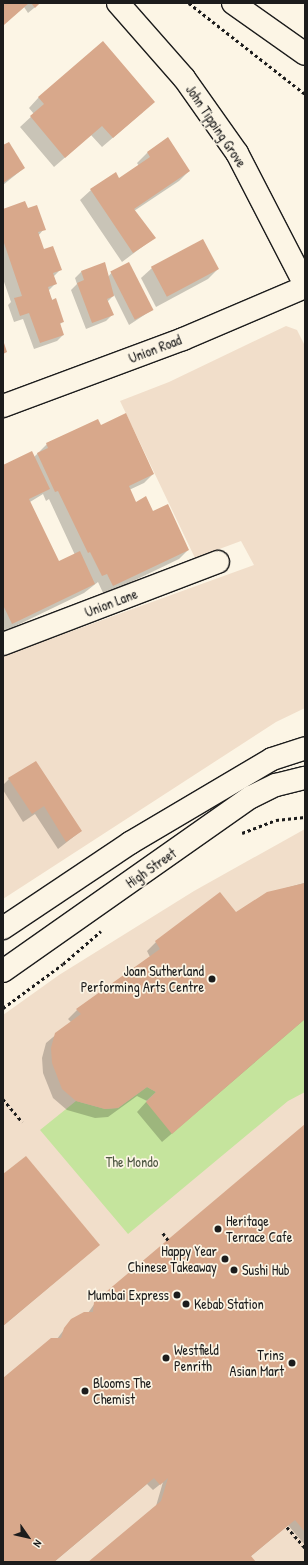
<!DOCTYPE html>
<html>
<head>
<meta charset="utf-8">
<style>
	body { margin:0 }
	#map { position:relative; width:308px; height:1565px; overflow:hidden; background:#fcf5e5; font-family:"Patrick Hand",sans-serif }
	div>[style] { position:absolute }
	[style*='--x'] { left:calc(var(--x)*1px); top:calc(var(--y)*1px); width:calc(var(--w)*1px); rotate:calc(var(--a)*1deg) }
	.built>* { inset:0; background:#f1deca }
	.green>* { inset:0; background:#c5e49d }
	.shadow>* { inset:0; background:#0003 }
	.building>* { inset:0; background:#d8a88b; transform-origin:0 0 }
	.path>* { height:2.5px; margin-top:-1.25px; transform-origin:0; background:repeating-linear-gradient(90deg,#1c1c1c 0 3px,transparent 0 6px) }
	.roads { filter:drop-shadow(1px 0 #1c1c1c) drop-shadow(-1px 0 #1c1c1c) drop-shadow(0 1px #1c1c1c) drop-shadow(0 -1px #1c1c1c) }
	.minor>* { height:22px; margin:-11px; padding:0 11px; transform-origin:11px; border-radius:11px; background:#fcf5e5 }
	.major>* { height:22px; margin:-11px; padding:0 11px; transform-origin:11px; border-radius:11px; background:#fcf5e5 }
	.dots>* { width:11px; height:11px; translate:-50% -50%; box-sizing:border-box; border:2px solid #fcf5e5; border-radius:50% }
	span { translate:-50% -50%; white-space:nowrap; text-align:center; line-height:1.15; -webkit-text-stroke:3.5px #fcf5e5; paint-order:stroke }
	.street-label { font-size:14px; color:#1c1c1c }
	.poi-label { font-size:14px; color:#1c1c1c }
	.right { translate:-100% -50%; text-align:right }
	.left { translate:0 -50%; text-align:left }
	.park-label { font-size:14px; color:#4f5843 }
	.frame { position:absolute; inset:0; border:4px solid #1c1c1c; pointer-events:none }
	.north { position:absolute; left:8px; top:1517px; width:40px; height:40px; -webkit-text-stroke:3px #fcf5e5; paint-order:stroke; rotate:124deg; font-size:11px; font-weight:700; line-height:16px; text-align:center; color:#1c1c1c }
	.north::after { content:''; display:block; margin:auto; width:14px; height:18px; background:#1c1c1c; clip-path:polygon(50% 0,100% 100%,50% 72%,0 100%) }
</style>
</head>
<body>
<div id="map">
	<div class="built">
		<i style="clip-path:polygon(286px 326px,297px 330px,305px 346px,305px 708px,276px 722px,3px 899px,3px 656px,254px 565px,241px 541px,195px 558px,120px 401px,169px 382px)"></i>
		<i style="clip-path:polygon(305px 829px,305px 1562px,3px 1562px,3px 1015px,59px 975px,194px 891px)"></i>
	</div>
	<div class="green">
		<i style="clip-path:polygon(305px 1019px,305px 1092px,288px 1101px,128px 1234px,40px 1130px,76px 1101px,105px 1109px,118px 1108px,147px 1087px,156px 1092px,146px 1101px,150px 1106px)"></i>
	</div>
	<div class="shadow">
		<i style="clip-path:polygon(3px 3px,40px 3px,28px 13px,24px 7px,3px 25px)"></i>
		<i style="clip-path:polygon(39px 97px,143px 112px,102px 147px,91px 135px,54px 167px,20px 127px,34px 114px,29px 108px)"></i>
		<i style="clip-path:polygon(168px 139px,189px 171px,179px 181px,134px 211px,154px 238px,122px 262px,80px 200px,91px 190px,119px 179px,139px 166px,137px 163px,147px 153px)"></i>
		<i style="clip-path:polygon(3px 147px,24px 168px,3px 185px)"></i>
		<i style="clip-path:polygon(3px 210px,27px 210px,44px 229px,38px 236px,43px 250px,60px 270px,53px 277px,56px 283px,48px 291px,63px 322px,60px 324px,63px 335px,57px 341px,34px 349px,23px 319px,14px 322px,8px 305px,11px 302px,3px 279px)"></i>
		<i style="clip-path:polygon(152px 268px,218px 269px,208px 279px,156px 307px,141px 278px)"></i>
		<i style="clip-path:polygon(81px 272px,108px 277px,112px 272px,152px 310px,129px 325px,114px 295px,107px 302px,112px 315px,106px 321px,86px 329px,71px 290px,77px 284px,75px 278px)"></i>
		<i style="clip-path:polygon(evenodd,101px 426px,153px 474px,144px 483px,129px 490px,136px 503px,152px 512px,188px 550px,179px 559px,104px 595px,98px 582px,84px 593px,3px 632px,3px 466px,34px 457px,47px 444px,101px 426px,43px 494px,46px 501px,49px 499px,75px 555px,58px 563px,30px 502px,43px 494px)"></i>
		<i style="clip-path:polygon(9px 779px,81px 831px,58px 849px,35px 814px,23px 822px,3px 790px,3px 785px)"></i>
		<i style="clip-path:polygon(304px 883px,305px 1019px,162px 1142px,137px 1112px,147px 1101px,137px 1096px,108px 1117px,95px 1118px,67px 1110px,53px 1098px,43px 1073px,42px 1058px,46px 1043px,71px 1022px,68px 1019px,77px 1010px,150px 957px,147px 951px,156px 942px,236px 914px,268px 893px)"></i>
		<i style="clip-path:polygon(305px 1127px,305px 1545px,288px 1525px,250px 1557px,254px 1562px,90px 1562px,156px 1506px,163px 1482px,153px 1490px,147px 1484px,54px 1562px,3px 1562px,3px 1380px,57px 1339px,72px 1319px,88px 1313px,95px 1303px)"></i>
		<i style="clip-path:polygon(3px 1176px,99px 1245px,3px 1326px)"></i>
	</div>
	<div class="building">
		<i style="clip-path:polygon(3px 3px,29px 3px,4px 25px)"></i>
		<i style="clip-path:polygon(31px 3px,40px 3px,35px 8px)"></i>
		<i style="clip-path:polygon(103px 41px,155px 102px,113px 138px,102px 126px,65px 158px,30px 116px,44px 104px,38px 97px)"></i>
		<i style="clip-path:polygon(168px 137px,190px 171px,134px 209px,156px 238px,133px 253px,90px 189px,116px 172px,119px 178px,150px 157px,147px 152px)"></i>
		<i style="clip-path:polygon(9px 142px,25px 168px,3px 183px,3px 145px)"></i>
		<i style="clip-path:polygon(25px 201px,28px 208px,37px 205px,46px 230px,38px 232px,44px 249px,53px 246px,62px 270px,53px 273px,57px 284px,48px 287px,52px 300px,56px 298px,64px 322px,60px 323px,64px 335px,40px 343px,29px 313px,20px 316px,14px 298px,22px 296px,3px 240px,3px 209px)"></i>
		<i style="left:203px;top:239px;width:34px;height:59px;rotate:62deg"></i>
		<i style="clip-path:polygon(105px 262px,114px 296px,107px 299px,114px 315px,92px 323px,77px 283px,84px 280px,81px 271px)"></i>
		<i style="left:129px;top:262px;width:54px;height:21px;rotate:63deg"></i>
		<i style="clip-path:polygon(3px 340px,7px 352px,3px 354px)"></i>
		<i style="clip-path:polygon(126px 413px,154px 474px,129px 486px,136px 502px,146px 496px,153px 511px,168px 504px,189px 550px,113px 586px,107px 574px,102px 576px,90px 552px,88px 553px,58px 491px,55px 492px,37px 453px,48px 448px,46px 443px,98px 419px,101px 425px)"></i>
		<i style="clip-path:polygon(32px 451px,50px 489px,29px 499px,59px 561px,80px 551px,95px 584px,12px 624px,3px 605px,3px 465px)"></i>
		<i style="clip-path:polygon(36px 761px,82px 831px,66px 842px,44px 806px,32px 814px,8px 778px)"></i>
		<i style="clip-path:polygon(305px 883px,305px 1019px,172px 1134px,146px 1102px,156px 1092px,147px 1087px,118px 1108px,105px 1109px,76px 1101px,62px 1089px,52px 1063px,51px 1048px,55px 1033px,81px 1014px,76px 1009px,160px 949px,155px 941px,220px 892px,236px 912px,267px 892px)"></i>
		<i style="clip-path:polygon(305px 1124px,305px 1532px,295px 1520px,251px 1556px,256px 1562px,88px 1562px,161px 1501px,168px 1478px,160px 1485px,154px 1478px,54px 1562px,3px 1562px,3px 1378px,51px 1338px,61px 1338px,64px 1328px,71px 1319px,84px 1312px,93px 1312px,94px 1302px)"></i>
		<i style="clip-path:polygon(26px 1156px,100px 1245px,3px 1326px,3px 1174px)"></i>
	</div>
	<div class="path">
		<i style="--x:189;--y:3;--w:147;--a:38.1"></i>
		<i style="--x:242;--y:833;--w:36;--a:-21"></i>
		<i style="--x:276;--y:820;--w:29;--a:-6"></i>
		<i style="--x:3;--y:1008;--w:74;--a:-36.3"></i>
		<i style="--x:63;--y:964;--w:50;--a:-41"></i>
		<i style="--x:3;--y:1099;--w:30;--a:50"></i>
		<i style="--x:163;--y:1233;--w:9;--a:54"></i>
		<i style="--x:287;--y:1527;--w:28;--a:49"></i>
	</div>
	<div class="roads">
		<div class="minor">
			<i style="--x:118;--y:3;--w:100;--a:48.7"></i>
			<i style="--x:184;--y:78;--w:92;--a:54.8"></i>
			<i style="--x:237;--y:153;--w:148;--a:62.7"></i>
			<i style="--x:3;--y:406;--w:192;--a:-20.4"></i>
			<i style="--x:183;--y:339;--w:133;--a:-23.1"></i>
			<i style="--x:3;--y:644;--w:230;--a:-20.9"></i>
		</div>
		<div class="major">
			<i style="--x:233;--y:3;--w:88;--a:35.3"></i>
			<i style="--x:3;--y:928;--w:153;--a:-33.8"></i>
			<i style="--x:130;--y:843;--w:165;--a:-30.6"></i>
			<i style="--x:272;--y:759;--w:35;--a:-18"></i>
			<i style="--x:3;--y:971;--w:303;--a:-35.1"></i>
			<i style="--x:251;--y:797;--w:28;--a:-26"></i>
			<i style="--x:276;--y:785;--w:30;--a:-14"></i>
		</div>
	</div>
	<div class="dots">
		<i style="left:212px;top:979px;background:#1c1c1c"></i>
		<i style="left:218px;top:1229px;background:#1c1c1c"></i>
		<i style="left:225px;top:1259px;background:#1c1c1c"></i>
		<i style="left:234px;top:1270px;background:#1c1c1c"></i>
		<i style="left:177px;top:1295px;background:#1c1c1c"></i>
		<i style="left:186px;top:1304px;background:#1c1c1c"></i>
		<i style="left:166px;top:1358px;background:#1c1c1c"></i>
		<i style="left:292px;top:1363px;background:#1c1c1c"></i>
		<i style="left:85px;top:1391px;background:#1c1c1c"></i>
	</div>
	<div class="street-label">
		<span style="left:216px;top:126px;rotate:56deg">John Tipping Grove</span>
		<span style="left:155px;top:349px;rotate:-21deg">Union Road</span>
		<span style="left:111px;top:603px;rotate:-21deg">Union Lane</span>
		<span style="left:151px;top:868px;rotate:-35deg">High Street</span>
	</div>
	<div class="poi-label">
		<span class="right" style="left:204px;top:979px">Joan Sutherland<br>Performing Arts Centre</span>
		<span class="left" style="left:226px;top:1229px">Heritage<br>Terrace Cafe</span>
		<span class="right" style="left:217px;top:1259px">Happy Year<br>Chinese Takeaway</span>
		<span class="left" style="left:242px;top:1270px">Sushi Hub</span>
		<span class="right" style="left:169px;top:1295px">Mumbai Express</span>
		<span class="left" style="left:194px;top:1304px">Kebab Station</span>
		<span class="left" style="left:174px;top:1358px">Westfield<br>Penrith</span>
		<span class="right" style="left:284px;top:1363px">Trins<br>Asian Mart</span>
		<span class="left" style="left:93px;top:1391px">Blooms The<br>Chemist</span>
	</div>
	<div class="park-label">
		<span style="left:132px;top:1162px">The Mondo</span>
	</div>
	<div class="frame"></div>
	<div class="north">N</div>
</div>
</body>
</html>
